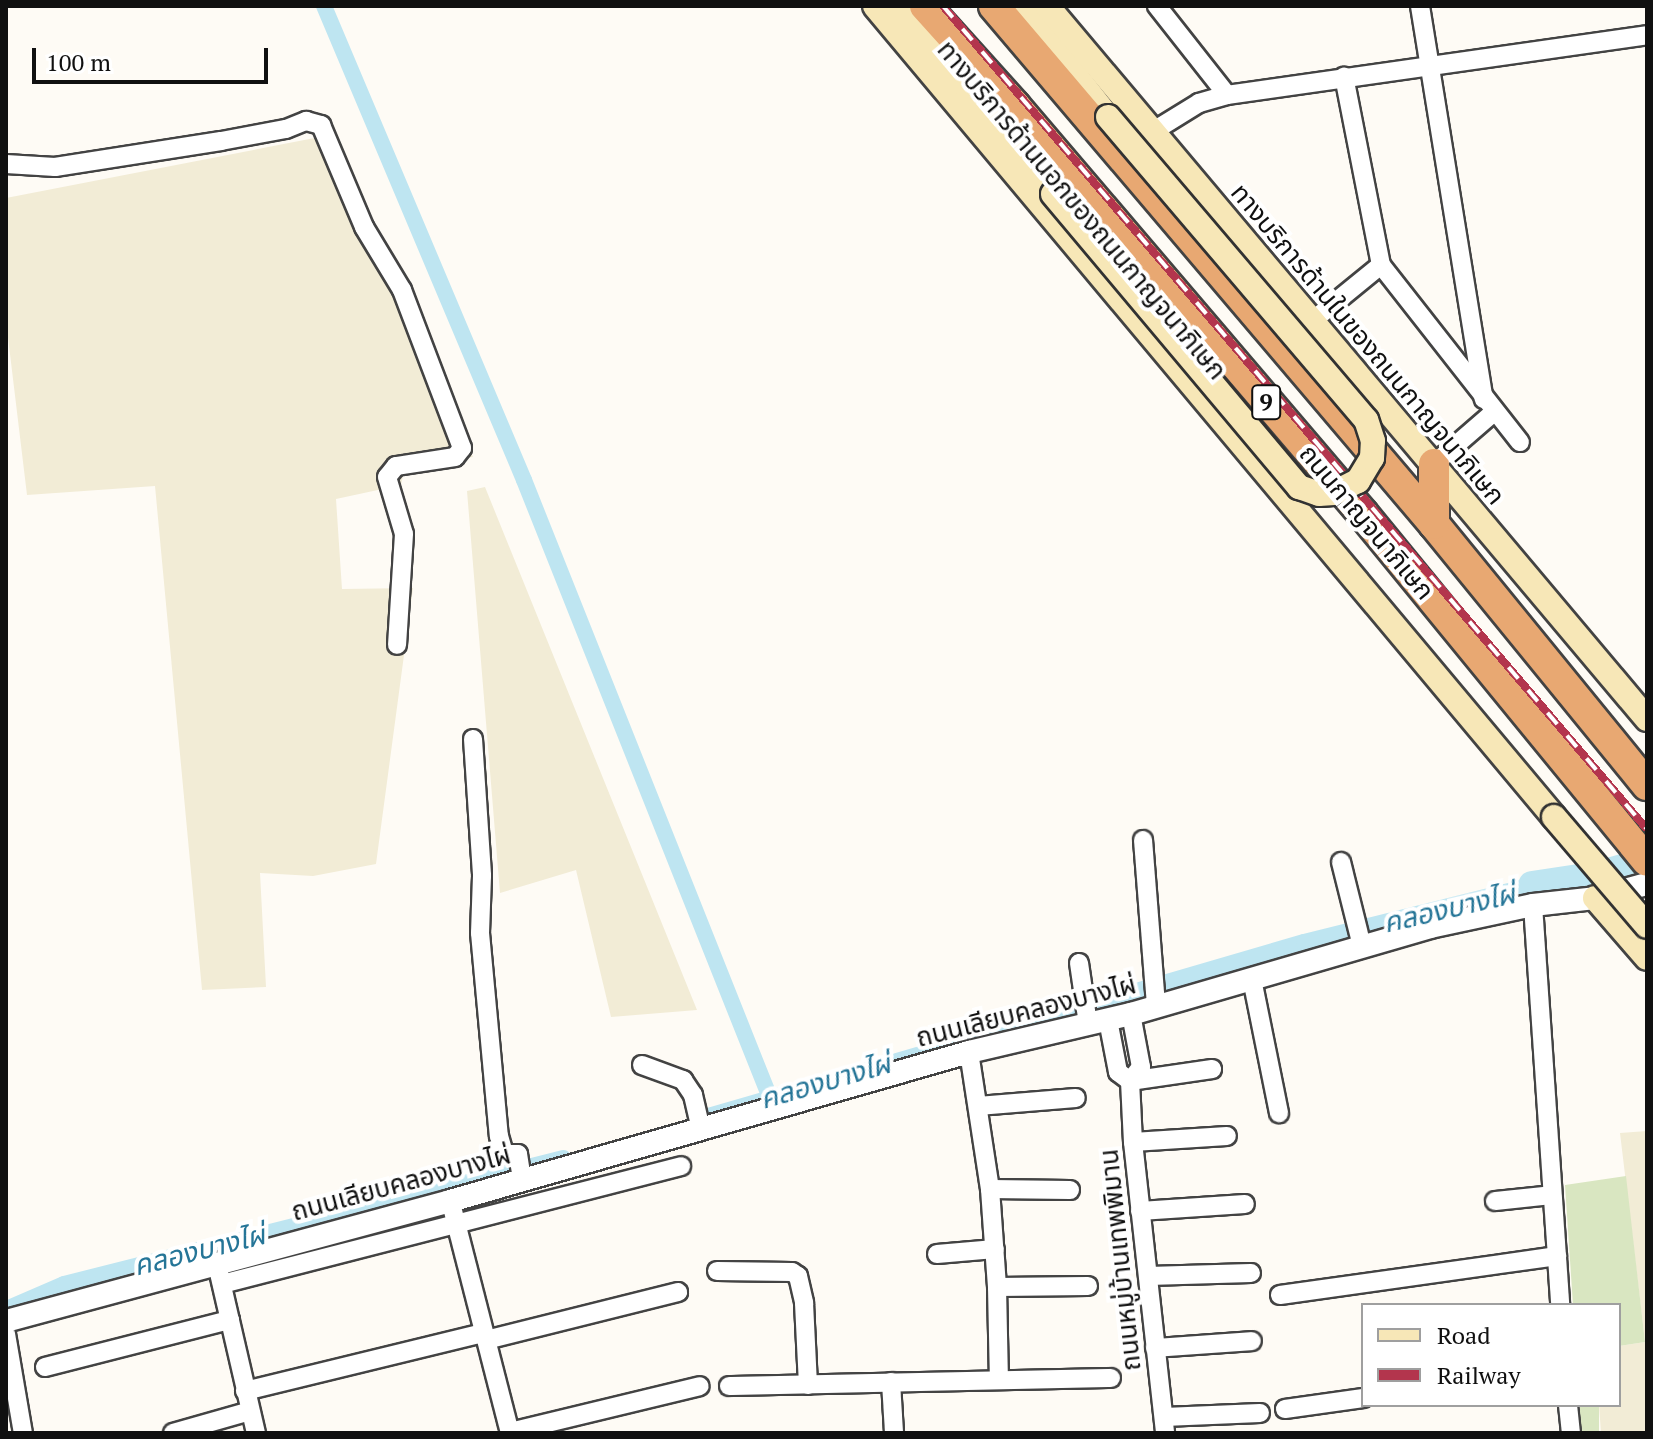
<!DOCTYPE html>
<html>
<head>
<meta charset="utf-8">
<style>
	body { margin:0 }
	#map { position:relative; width:1653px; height:1439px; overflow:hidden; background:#fefbf5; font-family:"PT Serif","Noto Sans Thai",serif }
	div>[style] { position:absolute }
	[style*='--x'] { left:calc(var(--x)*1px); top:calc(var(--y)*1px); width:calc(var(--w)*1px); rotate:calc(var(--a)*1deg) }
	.farmland>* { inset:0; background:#f2ecd6 }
	.green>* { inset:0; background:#d9e6c1; transform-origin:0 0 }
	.canal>* { height:16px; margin:-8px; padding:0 8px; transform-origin:8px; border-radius:8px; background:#bee5f1 }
	.river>* { height:28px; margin:-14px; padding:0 14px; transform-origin:14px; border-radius:14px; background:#bee5f1 }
	.roads { filter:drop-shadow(2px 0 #434343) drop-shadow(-2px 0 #434343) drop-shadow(0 2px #434343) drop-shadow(0 -2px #434343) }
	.minor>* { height:18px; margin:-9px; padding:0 9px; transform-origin:9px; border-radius:9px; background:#fff }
	.tertiary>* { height:22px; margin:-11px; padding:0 11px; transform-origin:11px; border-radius:11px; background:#fff }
	.secondary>* { height:24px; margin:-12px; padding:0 12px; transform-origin:12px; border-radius:12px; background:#f7e7b7 }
	.trunk>* { height:30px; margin:-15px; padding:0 15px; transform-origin:15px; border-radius:15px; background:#e8a872 }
	.rail>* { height:8px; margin-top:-4px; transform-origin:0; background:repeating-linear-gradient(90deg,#fff 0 15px,#b3354d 0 30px); box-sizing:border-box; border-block:2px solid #b3354d }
	.bridges { filter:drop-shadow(2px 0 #323232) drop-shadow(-2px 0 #323232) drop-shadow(0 2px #323232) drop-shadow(0 -2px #323232) }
	.secondary-bridge>* { height:24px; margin:-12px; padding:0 12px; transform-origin:12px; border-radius:12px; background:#f7e7b7 }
	span { translate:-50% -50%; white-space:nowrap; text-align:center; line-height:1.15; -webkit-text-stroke:8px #fff; paint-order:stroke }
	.shield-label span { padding:2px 6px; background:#fff; border:2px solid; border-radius:6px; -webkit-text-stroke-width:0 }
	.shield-label { font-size:24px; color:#101010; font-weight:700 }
	.street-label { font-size:26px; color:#101010 }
	.water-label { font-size:28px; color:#257597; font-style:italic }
	.frame { position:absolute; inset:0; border:8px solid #101010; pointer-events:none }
	.legend { position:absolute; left:1361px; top:1303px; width:260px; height:104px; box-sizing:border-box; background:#fff; border:2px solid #9f9f9f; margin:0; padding:10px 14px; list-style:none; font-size:24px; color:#101010 }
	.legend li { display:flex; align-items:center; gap:16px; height:40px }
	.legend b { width:40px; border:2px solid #9f9f9f }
	.scale { position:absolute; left:32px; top:48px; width:236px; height:36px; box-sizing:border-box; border:4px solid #101010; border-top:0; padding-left:10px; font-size:24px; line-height:28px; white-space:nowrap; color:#101010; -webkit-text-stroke:6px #fff; paint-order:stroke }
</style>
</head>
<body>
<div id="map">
	<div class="farmland">
		<i style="clip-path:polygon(330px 135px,473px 457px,405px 467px,401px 485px,336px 499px,342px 589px,413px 588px,376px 864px,313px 876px,260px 873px,266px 987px,202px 990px,155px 486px,27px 495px,6px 321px,6px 198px)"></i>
		<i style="clip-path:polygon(485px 487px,697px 1010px,611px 1017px,576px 870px,500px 893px,467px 491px)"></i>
		<i style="clip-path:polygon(1647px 1131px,1647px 1433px,1601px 1433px,1599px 1405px,1619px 1405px,1619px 1346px,1645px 1342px,1620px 1133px)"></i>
	</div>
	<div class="green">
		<i style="clip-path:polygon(1626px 1176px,1645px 1342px,1619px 1346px,1619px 1305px,1573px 1305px,1565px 1185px)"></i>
		<i style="left:1580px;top:1405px;width:19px;height:28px"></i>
	</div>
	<div class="canal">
		<i style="--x:324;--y:6;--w:514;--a:67.12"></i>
		<i style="--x:524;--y:480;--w:665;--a:68.29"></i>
		<i style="--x:705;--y:1117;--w:624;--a:-16.29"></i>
		<i style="--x:1304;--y:942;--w:235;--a:-14"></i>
		<i style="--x:6;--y:1309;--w:63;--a:-23.3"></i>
		<i style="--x:64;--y:1284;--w:515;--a:-14.17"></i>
	</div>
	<div class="river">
		<i style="--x:1532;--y:885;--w:67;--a:-8.6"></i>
		<i style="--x:1598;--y:875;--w:51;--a:-15.9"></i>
	</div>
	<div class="roads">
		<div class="minor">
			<i style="--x:1157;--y:6;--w:113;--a:51.8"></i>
			<i style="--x:1420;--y:6;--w:398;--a:80.8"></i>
			<i style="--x:1152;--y:132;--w:55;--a:-31.7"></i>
			<i style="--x:1199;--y:103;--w:29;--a:-16"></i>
			<i style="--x:1227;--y:95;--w:424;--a:-8.1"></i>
			<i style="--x:6;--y:164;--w:49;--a:3.5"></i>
			<i style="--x:55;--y:167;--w:168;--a:-8.9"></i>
			<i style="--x:221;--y:141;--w:66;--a:-10.5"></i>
			<i style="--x:286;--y:129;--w:22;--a:-22"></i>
			<i style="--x:306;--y:121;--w:16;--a:15"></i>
			<i style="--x:321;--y:125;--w:111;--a:67.1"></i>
			<i style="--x:364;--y:227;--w:74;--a:58.9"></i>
			<i style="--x:402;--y:290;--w:169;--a:69.2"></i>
			<i style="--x:462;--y:448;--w:11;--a:128"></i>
			<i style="--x:455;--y:457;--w:60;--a:171.3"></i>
			<i style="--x:396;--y:466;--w:14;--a:129"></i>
			<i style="--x:387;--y:477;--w:59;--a:73.4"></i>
			<i style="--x:404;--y:534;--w:111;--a:93.6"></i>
			<i style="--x:1381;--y:265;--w:225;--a:51.9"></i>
			<i style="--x:1311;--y:322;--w:90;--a:-39.2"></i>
			<i style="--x:1381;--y:265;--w:192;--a:-101.1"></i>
			<i style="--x:1434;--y:464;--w:79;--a:-40.9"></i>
			<i style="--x:473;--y:739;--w:137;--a:86.2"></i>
			<i style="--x:482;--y:876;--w:57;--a:92"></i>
			<i style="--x:480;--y:933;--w:204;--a:84.7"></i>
			<i style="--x:499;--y:1136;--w:19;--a:74"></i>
			<i style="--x:504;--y:1154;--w:14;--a:0"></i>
			<i style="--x:518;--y:1154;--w:25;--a:81"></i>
			<i style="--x:1143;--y:840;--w:168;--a:85.5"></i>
			<i style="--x:1341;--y:862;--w:87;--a:76"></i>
			<i style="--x:1533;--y:905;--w:401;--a:86.1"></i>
			<i style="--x:1079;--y:963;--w:62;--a:81.6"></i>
			<i style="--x:1252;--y:979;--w:137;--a:78.6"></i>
			<i style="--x:1131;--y:1014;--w:54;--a:79.3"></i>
			<i style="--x:1141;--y:1067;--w:18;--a:128"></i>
			<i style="--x:1130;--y:1081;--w:61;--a:87.2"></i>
			<i style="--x:1133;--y:1142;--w:293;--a:83.7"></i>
			<i style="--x:1108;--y:1020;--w:53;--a:79.1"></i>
			<i style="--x:1118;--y:1072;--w:15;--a:37"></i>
			<i style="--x:969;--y:1052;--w:139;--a:81.3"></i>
			<i style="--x:990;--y:1189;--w:98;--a:85.9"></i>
			<i style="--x:997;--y:1287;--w:92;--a:88.8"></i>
			<i style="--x:642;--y:1065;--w:44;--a:20.1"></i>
			<i style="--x:683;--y:1080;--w:18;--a:56"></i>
			<i style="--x:693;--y:1095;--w:36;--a:77"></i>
			<i style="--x:1130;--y:1081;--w:83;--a:-8.3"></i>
			<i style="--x:978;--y:1106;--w:98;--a:-4.7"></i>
			<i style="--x:1133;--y:1142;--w:94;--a:-3.7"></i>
			<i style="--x:990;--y:1189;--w:80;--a:0.7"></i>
			<i style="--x:1495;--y:1201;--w:57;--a:-6"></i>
			<i style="--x:453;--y:1211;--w:229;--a:75.6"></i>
			<i style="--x:1140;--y:1211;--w:105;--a:-3.8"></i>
			<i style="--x:937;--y:1254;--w:58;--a:-4.9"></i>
			<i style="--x:717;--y:1271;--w:75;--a:0.8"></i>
			<i style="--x:792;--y:1272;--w:7;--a:34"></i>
			<i style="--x:798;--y:1276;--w:28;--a:77"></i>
			<i style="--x:804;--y:1303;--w:82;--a:87.2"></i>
			<i style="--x:219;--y:1273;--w:164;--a:77"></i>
			<i style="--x:1148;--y:1276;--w:103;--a:-1.7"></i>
			<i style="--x:222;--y:1284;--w:474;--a:-14.4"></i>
			<i style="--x:997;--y:1287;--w:91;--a:-0.6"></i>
			<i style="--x:1280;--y:1295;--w:280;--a:-8"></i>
			<i style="--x:6;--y:1334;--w:100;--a:80.3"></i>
			<i style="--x:486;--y:1340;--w:198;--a:-14"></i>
			<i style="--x:1155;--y:1348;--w:97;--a:-4.1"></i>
			<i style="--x:45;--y:1367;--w:191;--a:-14.3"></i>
			<i style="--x:891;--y:1382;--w:51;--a:86.6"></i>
			<i style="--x:729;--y:1386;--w:382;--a:-1.2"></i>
			<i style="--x:245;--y:1391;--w:245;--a:-13.7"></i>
			<i style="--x:1568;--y:1405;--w:28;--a:84"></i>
			<i style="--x:1285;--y:1409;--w:79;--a:-8"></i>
			<i style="--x:1164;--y:1417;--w:96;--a:-2.4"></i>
			<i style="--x:510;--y:1432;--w:195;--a:-13.6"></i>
			<i style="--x:173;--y:1433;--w:80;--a:-15.9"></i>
		</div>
		<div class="tertiary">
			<i style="--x:6;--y:1321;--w:460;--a:-15.1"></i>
			<i style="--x:450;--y:1201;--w:540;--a:-16.02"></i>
			<i style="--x:969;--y:1052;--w:166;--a:-13.2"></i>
			<i style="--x:1131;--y:1014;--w:311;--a:-16.2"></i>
			<i style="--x:1430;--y:927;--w:105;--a:-12.1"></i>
			<i style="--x:1533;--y:905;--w:62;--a:-6.4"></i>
			<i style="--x:1595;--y:898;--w:54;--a:-15.1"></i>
		</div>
		<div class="secondary">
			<i style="--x:875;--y:6;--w:1058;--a:50.06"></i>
			<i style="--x:901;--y:6;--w:242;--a:51"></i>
			<i style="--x:1021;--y:6;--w:141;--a:51.9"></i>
			<i style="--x:1047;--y:6;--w:932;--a:49.92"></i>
			<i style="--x:1595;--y:898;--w:79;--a:49.1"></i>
		</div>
		<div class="trunk">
			<i style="--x:925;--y:6;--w:135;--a:48"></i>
			<i style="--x:1015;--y:106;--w:536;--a:49.54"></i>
			<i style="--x:1363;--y:514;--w:448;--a:50.7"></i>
			<i style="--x:994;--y:6;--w:680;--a:49.65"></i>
			<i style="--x:1434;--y:524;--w:337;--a:50.8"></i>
			<i style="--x:1434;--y:524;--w:60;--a:-90"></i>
		</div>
	</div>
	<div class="rail">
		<i style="--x:943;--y:6;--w:1083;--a:49.46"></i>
	</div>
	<div class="bridges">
		<div class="secondary-bridge">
			<i style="--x:1053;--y:194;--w:383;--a:50"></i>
			<i style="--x:1299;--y:487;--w:21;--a:19"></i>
			<i style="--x:1319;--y:494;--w:15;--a:-4"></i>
			<i style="--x:1334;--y:493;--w:27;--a:-27"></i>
			<i style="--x:1358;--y:481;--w:27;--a:-59"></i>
			<i style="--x:1372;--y:458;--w:17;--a:-87"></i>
			<i style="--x:1373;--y:441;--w:22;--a:-108"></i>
			<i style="--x:1366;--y:420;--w:398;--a:-130.4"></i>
			<i style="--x:1554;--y:817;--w:143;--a:49.5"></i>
		</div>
	</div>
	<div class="shield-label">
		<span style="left:1266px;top:402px">9</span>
	</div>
	<div class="street-label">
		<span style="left:1082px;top:210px;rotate:50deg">ทางบริการด้านนอกของถนนกาญจนาภิเษก</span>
		<span style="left:1368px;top:344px;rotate:50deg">ทางบริการด้านในของถนนกาญจนาภิเษก</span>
		<span style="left:1367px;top:522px;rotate:50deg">ถนนกาญจนาภิเษก</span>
		<span style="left:1026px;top:1011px;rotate:-14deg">ถนนเลียบคลองบางไผ่</span>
		<span style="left:401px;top:1183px;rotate:-15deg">ถนนเลียบคลองบางไผ่</span>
		<span style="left:1120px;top:1260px;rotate:-96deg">ถนนหมู่บ้านเทพพิมาน</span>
	</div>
	<div class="water-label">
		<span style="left:1449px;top:908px;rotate:-13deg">คลองบางไผ่</span>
		<span style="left:825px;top:1081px;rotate:-16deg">คลองบางไผ่</span>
		<span style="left:199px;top:1250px;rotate:-14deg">คลองบางไผ่</span>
	</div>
	<div class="frame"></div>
	<ul class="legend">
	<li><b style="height:10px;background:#f7e7b7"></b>Road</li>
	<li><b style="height:10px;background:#b3354d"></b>Railway</li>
	</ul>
	<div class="scale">100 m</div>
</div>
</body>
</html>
